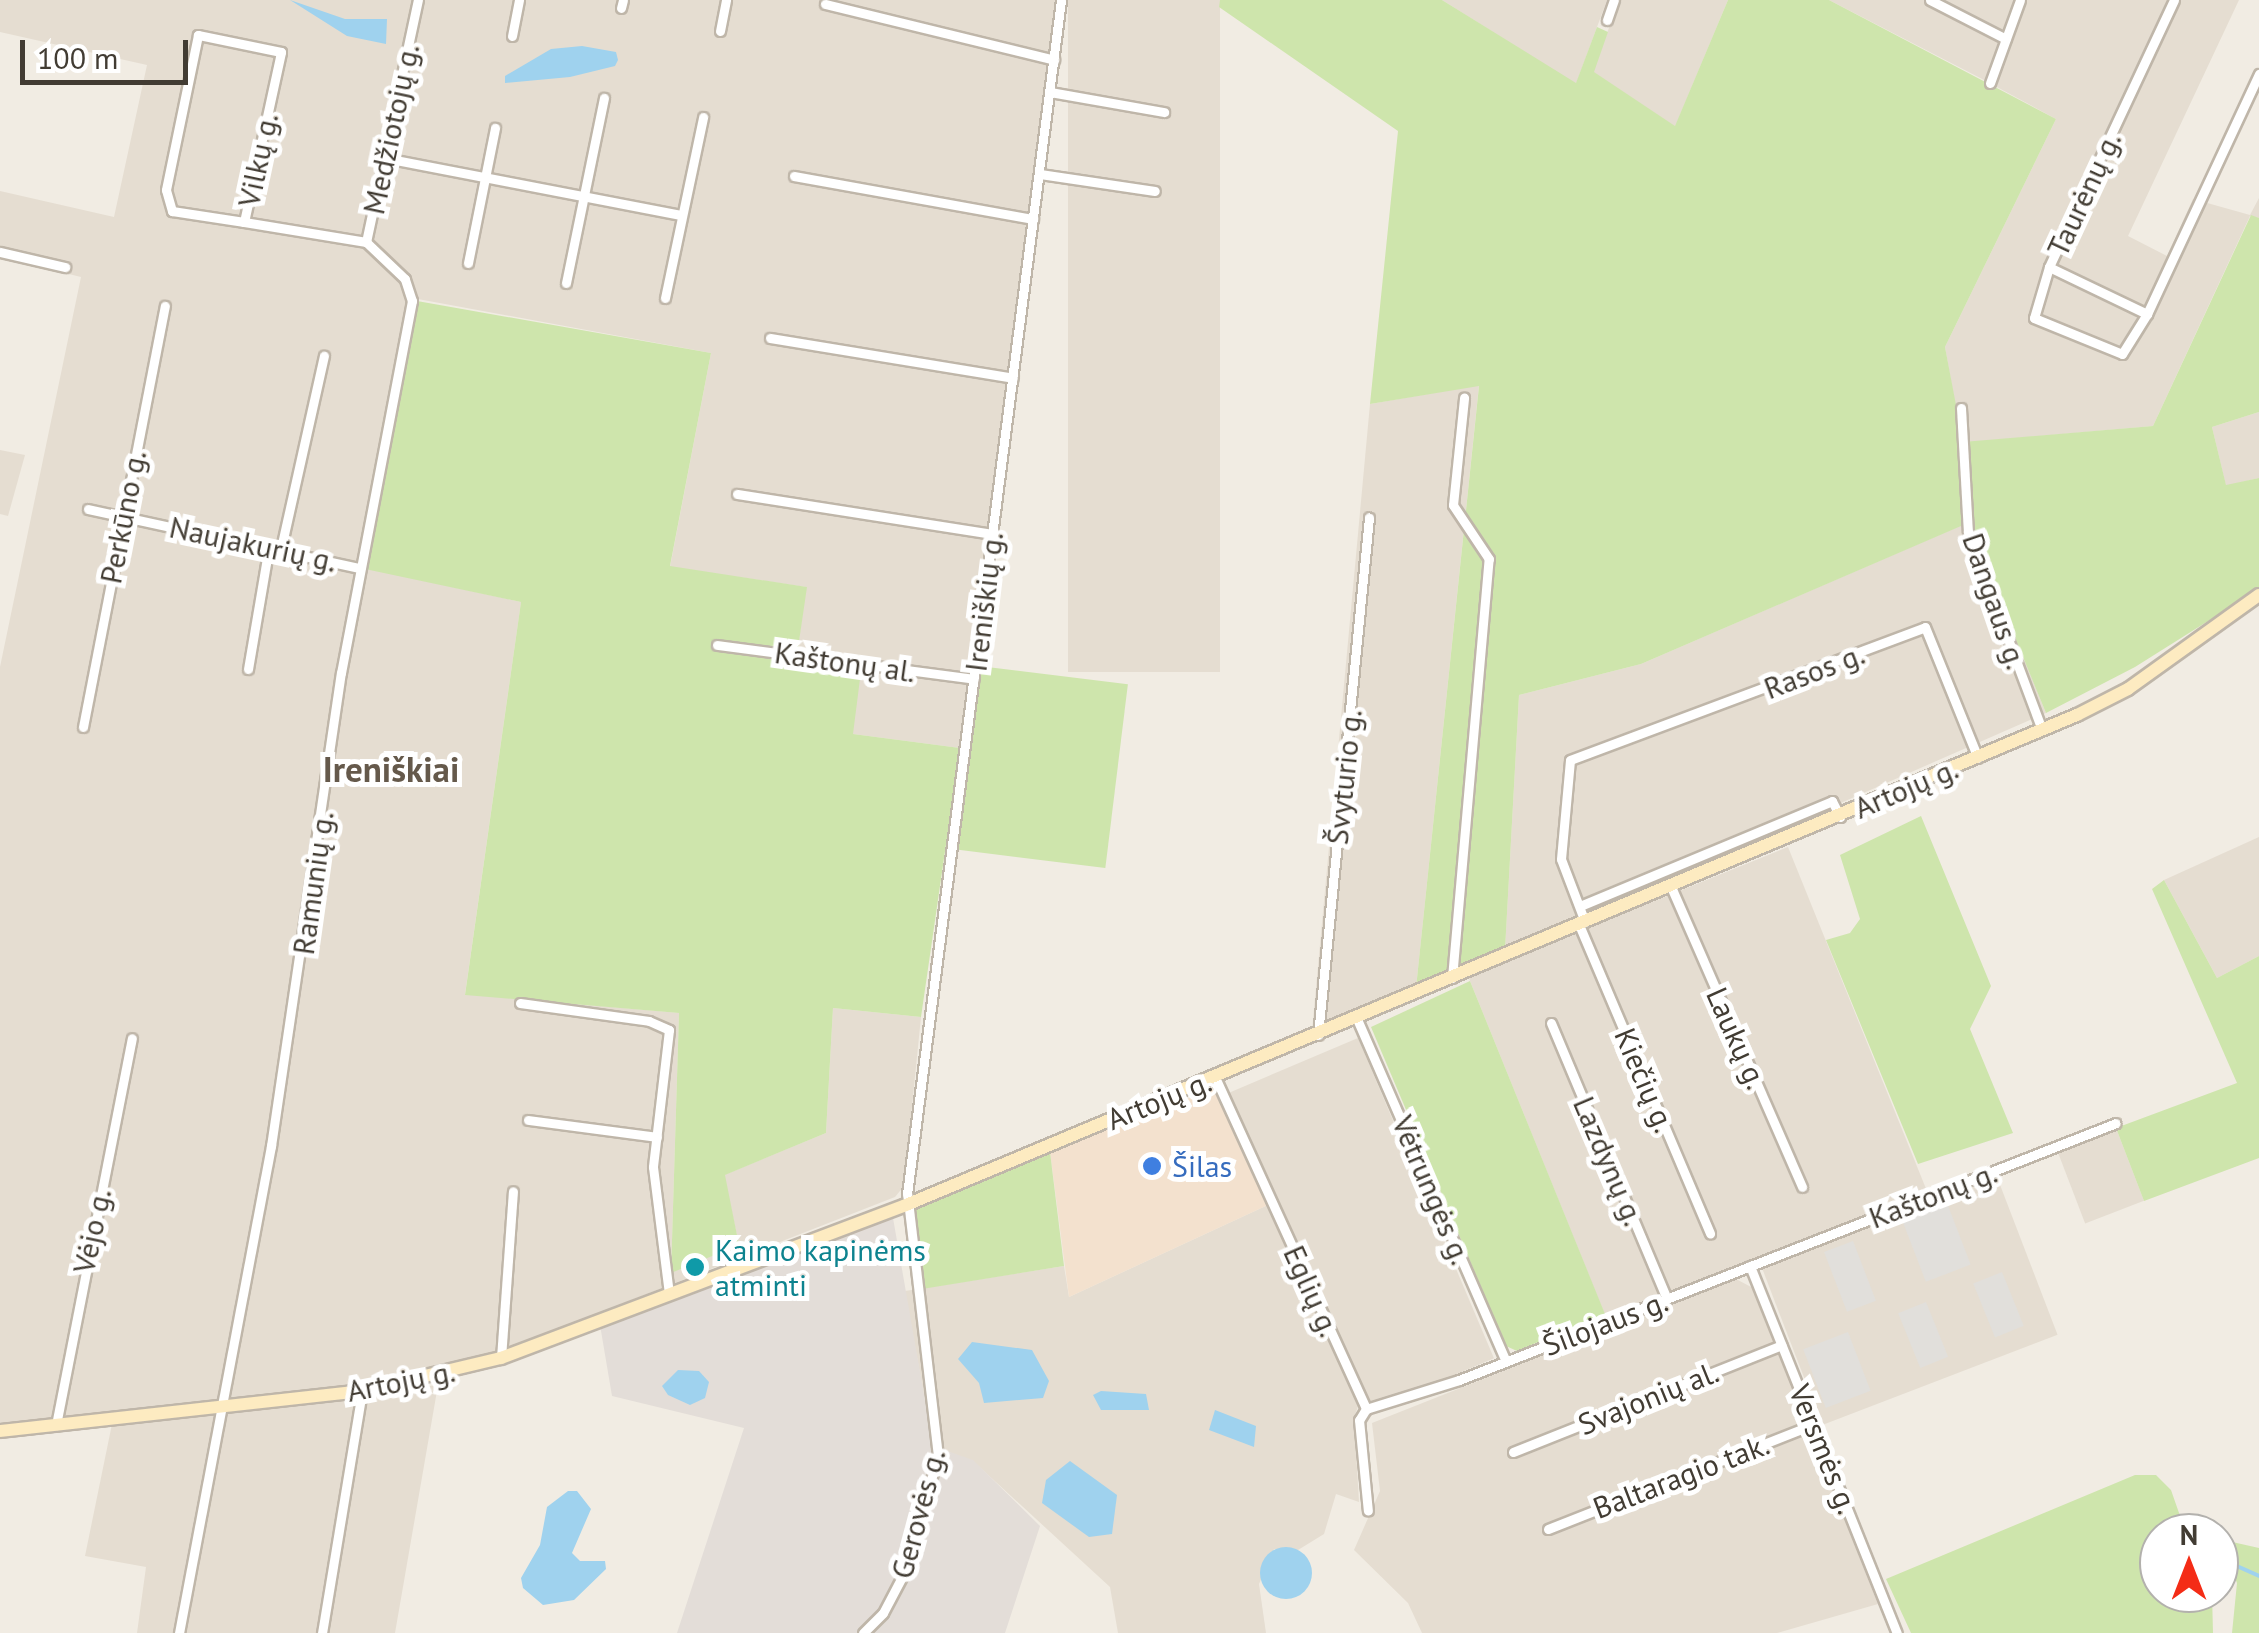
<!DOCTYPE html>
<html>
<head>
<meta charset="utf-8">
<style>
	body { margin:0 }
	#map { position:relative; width:2259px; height:1633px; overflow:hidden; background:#f1ece3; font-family:"PT Sans",sans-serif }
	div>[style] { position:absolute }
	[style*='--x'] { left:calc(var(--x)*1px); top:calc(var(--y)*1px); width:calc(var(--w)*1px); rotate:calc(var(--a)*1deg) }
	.residential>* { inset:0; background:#e5ddd1; transform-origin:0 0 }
	.commercial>* { inset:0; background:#f3e1ce }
	.industrial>* { inset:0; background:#e3ddd8 }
	.green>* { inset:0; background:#cee5ac; transform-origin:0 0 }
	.parking>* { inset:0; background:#e1dfdb; transform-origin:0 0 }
	.water>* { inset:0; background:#9fd2ee }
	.round { border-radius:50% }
	.stream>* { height:4px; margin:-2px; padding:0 2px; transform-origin:2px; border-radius:2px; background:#9fd2ee }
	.roads { filter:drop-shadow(2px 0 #bfb6a9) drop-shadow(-2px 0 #bfb6a9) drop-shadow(0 2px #bfb6a9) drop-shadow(0 -2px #bfb6a9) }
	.street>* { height:9px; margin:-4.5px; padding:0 4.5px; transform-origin:4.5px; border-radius:4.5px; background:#fff }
	.secondary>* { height:12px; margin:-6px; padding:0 6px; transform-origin:6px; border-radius:6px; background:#fdebc1 }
	.dots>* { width:28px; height:28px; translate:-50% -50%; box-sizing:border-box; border:5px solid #fff; border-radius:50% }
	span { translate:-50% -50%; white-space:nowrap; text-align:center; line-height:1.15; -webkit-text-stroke:10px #fff; paint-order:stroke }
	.street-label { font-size:30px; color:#423c33 }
	.shop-label { font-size:30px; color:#366cbe }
	.left { translate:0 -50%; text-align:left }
	.culture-label { font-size:30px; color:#0d838f }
	.quarter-label { font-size:35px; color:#65594b; font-weight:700 }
	.north { position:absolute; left:2139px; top:1513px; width:100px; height:100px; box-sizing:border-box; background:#fff; border:2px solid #b3b1ad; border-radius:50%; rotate:0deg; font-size:28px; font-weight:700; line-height:40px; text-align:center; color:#423c33 }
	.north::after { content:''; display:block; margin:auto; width:35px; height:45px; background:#f42c16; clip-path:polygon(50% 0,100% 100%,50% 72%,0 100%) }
	.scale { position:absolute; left:20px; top:40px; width:168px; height:45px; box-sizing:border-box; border:5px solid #423c33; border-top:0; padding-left:12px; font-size:30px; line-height:35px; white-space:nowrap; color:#423c33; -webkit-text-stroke:8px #fff; paint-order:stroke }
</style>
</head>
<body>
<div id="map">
	<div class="residential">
		<i style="clip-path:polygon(0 0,1056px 0,960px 748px,853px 734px,796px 662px,806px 587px,670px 567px,711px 353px,407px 297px,365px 568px,521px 602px,465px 994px,679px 1013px,671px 1272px,739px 1245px,724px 1175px,826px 1133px,833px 1008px,921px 1017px,904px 1186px,895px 1197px,488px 1356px,372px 1384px,0 1426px,0 667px,81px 277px,0 257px,0 191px,114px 217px,147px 65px,0 32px)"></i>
		<i style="left:1068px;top:0;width:152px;height:672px"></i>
		<i style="clip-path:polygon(1442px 0,1607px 0,1576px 84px)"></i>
		<i style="clip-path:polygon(1619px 0,1728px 0,1675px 127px,1593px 72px)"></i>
		<i style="clip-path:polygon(1829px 0,2016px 0,1986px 81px)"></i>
		<i style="clip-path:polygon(2026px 0,2239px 0,2128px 236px,2167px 256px,2193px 199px,2250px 215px,2259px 198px,2259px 218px,2250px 216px,2153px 426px,1962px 443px,1945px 347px,2056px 119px,1995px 86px)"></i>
		<i style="clip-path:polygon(1479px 385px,1416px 988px,1312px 1031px,1370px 404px)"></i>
		<i style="clip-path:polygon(2259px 412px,2259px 478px,2226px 486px,2212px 427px)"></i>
		<i style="clip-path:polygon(0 450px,25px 455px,8px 516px,0 514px)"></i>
		<i style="clip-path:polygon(1969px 522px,2046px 713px,1505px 950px,1519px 695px,1641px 664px)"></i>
		<i style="clip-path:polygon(2259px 837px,2259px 956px,2217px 978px,2164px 880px)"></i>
		<i style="left:1788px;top:847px;width:372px;height:345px;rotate:68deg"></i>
		<i style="left:1358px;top:1038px;width:348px;height:140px;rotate:67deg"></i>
		<i style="left:2116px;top:1128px;width:78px;height:63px;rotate:69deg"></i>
		<i style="left:1997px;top:1177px;width:169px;height:252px;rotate:69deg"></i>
		<i style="clip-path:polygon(1270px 1204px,1359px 1404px,1354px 1417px,1359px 1502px,1336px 1494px,1324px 1534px,1298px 1550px,1274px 1549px,1259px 1584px,1266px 1633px,1118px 1633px,1110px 1587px,973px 1461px,933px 1446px,905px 1291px,1064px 1266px,1069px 1297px)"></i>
		<i style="clip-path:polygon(1736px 1279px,1753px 1288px,1878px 1604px,1777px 1633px,1422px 1633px,1408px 1603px,1354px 1550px,1380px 1491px,1372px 1423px)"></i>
		<i style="clip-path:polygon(438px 1385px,395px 1633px,137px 1633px,146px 1567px,85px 1556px,112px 1424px)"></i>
	</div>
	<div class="commercial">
		<i style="clip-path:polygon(1213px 1089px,1270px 1204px,1069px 1297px,1050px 1152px)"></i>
	</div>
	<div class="industrial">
		<i style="clip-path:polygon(893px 1218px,933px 1446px,973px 1460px,1040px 1526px,1005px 1633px,677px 1633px,744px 1428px,612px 1396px,600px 1325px)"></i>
	</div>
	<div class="green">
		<i style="clip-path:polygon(1220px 0,1442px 0,1576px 83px,1597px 27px,1608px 32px,1594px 72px,1675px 126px,1728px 0,1829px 0,2056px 119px,1945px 347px,1963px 442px,2153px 426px,2251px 215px,2259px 218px,2259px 412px,2212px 427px,2226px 485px,2259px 478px,2259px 589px,2135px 667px,2046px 713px,1968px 523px,1641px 664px,1519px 695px,1505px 950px,1416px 988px,1479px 386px,1370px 404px,1398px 131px,1219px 7px)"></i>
		<i style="clip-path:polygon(417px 301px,711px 353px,670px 566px,807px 587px,796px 662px,861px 671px,853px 734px,960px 748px,921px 1017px,833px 1008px,826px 1133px,725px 1175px,739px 1245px,671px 1273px,679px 1013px,465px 995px,521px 602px,365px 569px)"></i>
		<i style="left:979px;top:666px;width:150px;height:185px;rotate:7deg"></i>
		<i style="clip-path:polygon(1921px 816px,1991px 986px,1970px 1029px,2013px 1133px,1918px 1164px,1826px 940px,1850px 933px,1860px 919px,1840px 855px)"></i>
		<i style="clip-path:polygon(2164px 880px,2217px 978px,2259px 956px,2259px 1158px,2144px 1201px,2116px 1128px,2237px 1083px,2152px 889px)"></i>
		<i style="clip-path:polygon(1470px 981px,1605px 1314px,1517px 1351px,1506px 1346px,1371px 1027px)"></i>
		<i style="clip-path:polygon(1050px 1152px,1064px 1266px,922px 1289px,912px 1216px,917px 1205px)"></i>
		<i style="clip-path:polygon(2135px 1475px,2156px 1475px,2171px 1490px,2186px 1533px,2159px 1533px,2159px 1593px,2212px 1593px,2213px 1633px,1911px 1633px,1886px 1579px)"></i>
		<i style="clip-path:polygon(2219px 1539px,2259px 1548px,2259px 1633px,2232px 1633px,2237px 1583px)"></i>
	</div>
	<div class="parking">
		<i style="left:1947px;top:1203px;width:66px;height:48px;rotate:69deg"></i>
		<i style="left:1853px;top:1241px;width:64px;height:31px;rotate:69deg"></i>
		<i style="left:2002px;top:1272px;width:58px;height:31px;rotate:68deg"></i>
		<i style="left:1926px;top:1302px;width:59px;height:30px;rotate:68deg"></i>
		<i style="left:1848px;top:1332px;width:63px;height:48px;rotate:69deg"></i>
	</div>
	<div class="water">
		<i style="clip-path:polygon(290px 0,345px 19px,387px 19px,386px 44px,347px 36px)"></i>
		<i style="clip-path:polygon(582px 46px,616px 52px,618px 60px,615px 66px,570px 77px,505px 83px,505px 76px,551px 49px)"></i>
		<i style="clip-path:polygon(972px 1342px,1032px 1350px,1049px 1381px,1043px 1398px,984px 1403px,979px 1383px,958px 1359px)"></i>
		<i style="clip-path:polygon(678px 1370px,699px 1371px,709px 1382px,705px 1398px,690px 1405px,668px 1395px,662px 1386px)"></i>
		<i style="clip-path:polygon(1101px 1391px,1146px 1394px,1149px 1410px,1101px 1410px,1093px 1395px)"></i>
		<i style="clip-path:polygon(1215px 1410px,1256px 1426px,1254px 1447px,1209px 1430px)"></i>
		<i style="clip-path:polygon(1070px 1461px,1117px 1495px,1112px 1534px,1089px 1537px,1042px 1503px,1046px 1480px)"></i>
		<i style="clip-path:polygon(568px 1491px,577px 1491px,591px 1509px,572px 1553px,580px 1561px,605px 1561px,606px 1569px,574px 1600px,543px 1605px,523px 1588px,521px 1578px,540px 1545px,547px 1507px)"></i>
		<i class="round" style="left:1260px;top:1547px;width:52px;height:52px"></i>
	</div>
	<div class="stream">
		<i style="--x:2219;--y:1558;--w:44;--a:24.2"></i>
	</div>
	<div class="roads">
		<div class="street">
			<i style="--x:1930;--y:0;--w:85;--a:27.2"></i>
			<i style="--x:2174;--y:0;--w:295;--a:115.1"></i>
			<i style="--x:2049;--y:267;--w:109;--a:25.6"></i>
			<i style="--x:2147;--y:314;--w:265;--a:-65"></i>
			<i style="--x:825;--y:4;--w:236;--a:13.7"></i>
			<i style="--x:621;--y:8;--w:8;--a:-76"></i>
			<i style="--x:1607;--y:20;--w:21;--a:-71"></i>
			<i style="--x:720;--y:31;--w:32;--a:-79"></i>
			<i style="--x:512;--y:36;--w:37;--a:-79"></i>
			<i style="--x:1990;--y:83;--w:88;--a:-70.1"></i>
			<i style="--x:1050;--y:92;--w:116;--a:10"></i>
			<i style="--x:385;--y:158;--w:302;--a:10.9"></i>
			<i style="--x:1040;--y:174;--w:116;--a:8.4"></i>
			<i style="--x:794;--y:176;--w:243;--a:10.2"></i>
			<i style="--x:244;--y:222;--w:174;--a:-77.7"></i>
			<i style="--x:281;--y:52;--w:85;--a:-168.4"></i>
			<i style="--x:198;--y:35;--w:158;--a:101.7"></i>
			<i style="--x:166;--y:190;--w:22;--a:74"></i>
			<i style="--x:172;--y:211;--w:73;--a:8.7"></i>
			<i style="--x:244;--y:222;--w:124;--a:9.3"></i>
			<i style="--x:0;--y:252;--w:67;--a:13"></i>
			<i style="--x:468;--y:263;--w:138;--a:-78.7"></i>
			<i style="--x:2049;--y:267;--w:53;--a:106.4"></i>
			<i style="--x:2034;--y:318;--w:95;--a:22.2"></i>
			<i style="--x:2122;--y:354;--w:47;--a:-58"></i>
			<i style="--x:566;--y:283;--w:189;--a:-78.4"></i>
			<i style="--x:665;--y:298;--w:185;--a:-78.1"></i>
			<i style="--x:770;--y:338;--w:246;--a:9.3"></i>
			<i style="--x:1961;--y:408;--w:124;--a:86.8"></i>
			<i style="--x:1968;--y:532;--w:211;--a:69.5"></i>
			<i style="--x:737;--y:494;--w:259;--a:8.9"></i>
			<i style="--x:88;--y:509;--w:277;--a:12.3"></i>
			<i style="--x:281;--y:548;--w:197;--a:-77.4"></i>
			<i style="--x:717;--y:645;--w:259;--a:7.5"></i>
			<i style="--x:248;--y:669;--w:125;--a:-80.3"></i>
			<i style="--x:83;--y:727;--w:429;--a:-79"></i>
			<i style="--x:1672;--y:889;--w:325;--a:66.4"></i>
			<i style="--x:1580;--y:906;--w:273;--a:-22.6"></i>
			<i style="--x:1832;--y:801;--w:18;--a:63"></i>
			<i style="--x:1585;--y:922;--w:67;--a:-110.9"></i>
			<i style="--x:1561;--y:859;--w:99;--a:-84.8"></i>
			<i style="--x:1570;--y:760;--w:379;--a:-20.5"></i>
			<i style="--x:1925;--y:627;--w:141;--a:68"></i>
			<i style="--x:1580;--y:927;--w:333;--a:67"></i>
			<i style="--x:1452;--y:978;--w:421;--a:-85"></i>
			<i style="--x:1489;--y:559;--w:65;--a:-123.7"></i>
			<i style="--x:1453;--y:505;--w:108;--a:-84.1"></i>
			<i style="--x:520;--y:1003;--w:130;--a:7.9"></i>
			<i style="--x:649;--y:1021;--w:22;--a:24"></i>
			<i style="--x:669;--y:1030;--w:138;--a:96.7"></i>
			<i style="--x:653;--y:1167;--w:128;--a:82.8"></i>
			<i style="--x:1357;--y:1019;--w:373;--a:66.5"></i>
			<i style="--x:1551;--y:1023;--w:299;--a:67.2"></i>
			<i style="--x:1318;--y:1035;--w:520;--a:-84.37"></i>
			<i style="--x:1215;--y:1077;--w:365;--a:65.5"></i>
			<i style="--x:1366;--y:1409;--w:13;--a:122"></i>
			<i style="--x:1359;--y:1420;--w:91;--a:84.4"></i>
			<i style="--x:528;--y:1120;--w:130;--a:7.5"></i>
			<i style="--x:1750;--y:1266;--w:395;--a:68.2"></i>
			<i style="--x:501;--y:1358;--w:167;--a:-85.9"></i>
			<i style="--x:1366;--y:1409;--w:97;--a:-17.3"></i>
			<i style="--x:1459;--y:1380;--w:705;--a:-21.36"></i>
			<i style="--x:56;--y:1425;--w:394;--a:-78.9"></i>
			<i style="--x:1513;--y:1452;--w:289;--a:-21.7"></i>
			<i style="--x:1548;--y:1529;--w:286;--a:-21.5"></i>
			<i style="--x:179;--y:1633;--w:496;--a:-79.3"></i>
			<i style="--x:271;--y:1146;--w:478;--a:-81.6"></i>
			<i style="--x:341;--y:673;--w:379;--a:-79.2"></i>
			<i style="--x:412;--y:301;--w:23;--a:-108"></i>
			<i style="--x:405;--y:279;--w:54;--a:-136.5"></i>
			<i style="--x:366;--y:242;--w:248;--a:-77.9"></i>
			<i style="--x:322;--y:1633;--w:245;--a:-80.6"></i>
			<i style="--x:863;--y:1633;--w:28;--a:-45"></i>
			<i style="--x:883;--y:1613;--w:43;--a:-62.2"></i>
			<i style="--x:903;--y:1575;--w:124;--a:-73.6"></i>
			<i style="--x:938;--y:1456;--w:264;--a:-96.7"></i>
			<i style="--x:907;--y:1194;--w:1204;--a:-82.65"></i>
		</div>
		<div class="secondary">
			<i style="--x:0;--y:1431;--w:364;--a:-6.3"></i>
			<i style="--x:362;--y:1391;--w:143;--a:-13.4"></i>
			<i style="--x:501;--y:1358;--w:433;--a:-20.7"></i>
			<i style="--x:906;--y:1205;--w:1269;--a:-22.71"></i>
			<i style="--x:2077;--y:715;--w:57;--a:-27"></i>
			<i style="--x:2128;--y:689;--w:161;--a:-35.7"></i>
		</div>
	</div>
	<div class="dots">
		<i style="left:1152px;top:1166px;background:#3f7fe0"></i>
		<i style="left:695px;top:1267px;background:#0f9aa8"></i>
	</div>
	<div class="street-label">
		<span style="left:391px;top:129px;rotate:-78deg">Medžiotojų g.</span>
		<span style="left:258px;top:160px;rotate:-78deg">Vilkų g.</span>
		<span style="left:2084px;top:194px;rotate:-65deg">Taurėnų g.</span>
		<span style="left:123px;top:517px;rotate:-79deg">Perkūno g.</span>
		<span style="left:253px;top:544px;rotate:12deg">Naujakurių g.</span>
		<span style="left:1995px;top:601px;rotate:71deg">Dangaus g.</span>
		<span style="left:984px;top:602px;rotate:-83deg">Ireniškių g.</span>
		<span style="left:845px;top:662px;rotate:8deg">Kaštonų al.</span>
		<span style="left:1814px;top:671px;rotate:-21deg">Rasos g.</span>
		<span style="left:1344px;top:777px;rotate:-84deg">Švyturio g.</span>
		<span style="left:1906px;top:788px;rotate:-23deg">Artojų g.</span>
		<span style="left:313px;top:883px;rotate:-82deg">Ramunių g.</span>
		<span style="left:1737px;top:1038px;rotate:66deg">Laukų g.</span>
		<span style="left:1645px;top:1080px;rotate:67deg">Kiečių g.</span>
		<span style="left:1159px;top:1100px;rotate:-22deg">Artojų g.</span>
		<span style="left:1609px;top:1161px;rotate:67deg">Lazdynų g.</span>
		<span style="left:1432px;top:1190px;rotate:67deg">Vėtrungės g.</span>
		<span style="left:1933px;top:1195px;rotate:-21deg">Kaštonų g.</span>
		<span style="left:92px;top:1231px;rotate:-78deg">Vėjo g.</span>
		<span style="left:1312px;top:1291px;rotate:66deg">Eglių g.</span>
		<span style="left:1605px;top:1323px;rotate:-21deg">Šilojaus g.</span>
		<span style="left:401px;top:1381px;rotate:-11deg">Artojų g.</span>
		<span style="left:1648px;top:1398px;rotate:-22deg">Svajonių al.</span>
		<span style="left:1824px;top:1449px;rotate:68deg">Versmės g.</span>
		<span style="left:1681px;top:1476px;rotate:-21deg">Baltaragio tak.</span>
		<span style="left:918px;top:1514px;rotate:-75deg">Gerovės g.</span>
	</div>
	<div class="shop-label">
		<span class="left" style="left:1172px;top:1166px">Šilas</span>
	</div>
	<div class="culture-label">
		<span class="left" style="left:715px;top:1267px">Kaimo kapinėms<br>atminti</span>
	</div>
	<div class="quarter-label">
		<span style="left:391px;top:769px">Ireniškiai</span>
	</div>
	<div class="north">N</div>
	<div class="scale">100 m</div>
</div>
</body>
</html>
